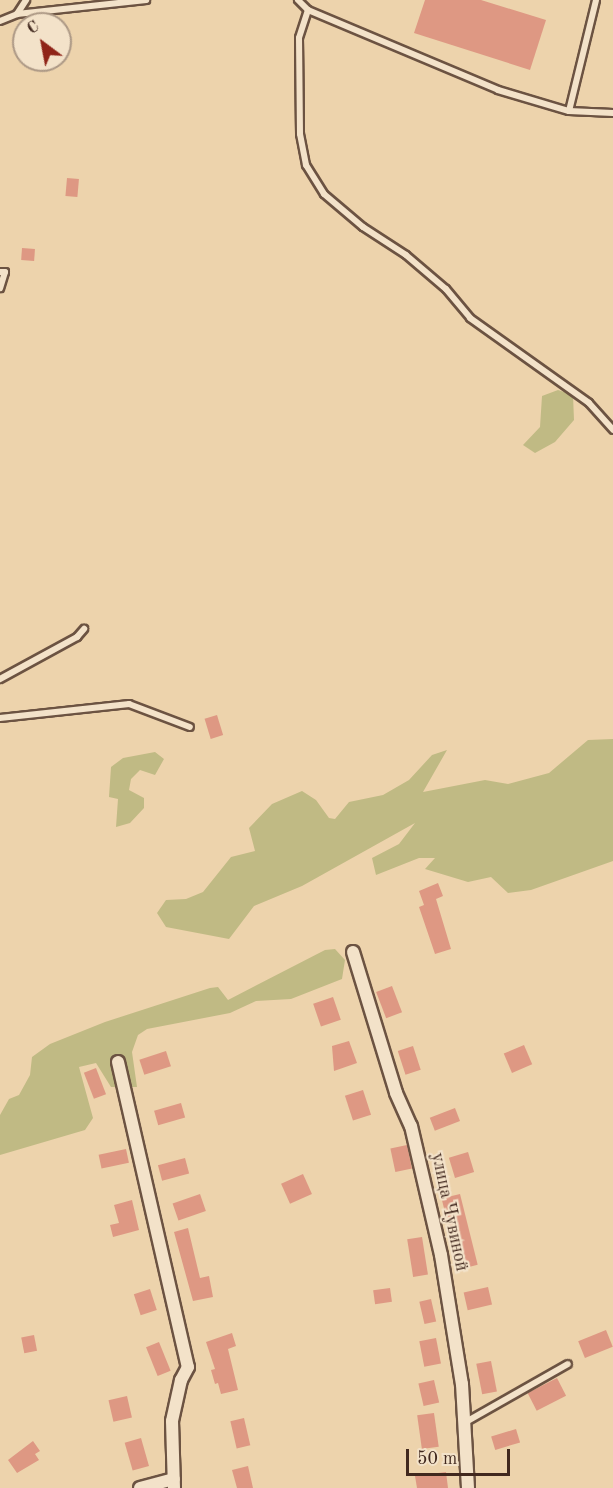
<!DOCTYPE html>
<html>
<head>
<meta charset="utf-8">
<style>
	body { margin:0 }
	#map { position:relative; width:613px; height:1488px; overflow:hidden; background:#edd3ac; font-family:"Old Standard TT",serif }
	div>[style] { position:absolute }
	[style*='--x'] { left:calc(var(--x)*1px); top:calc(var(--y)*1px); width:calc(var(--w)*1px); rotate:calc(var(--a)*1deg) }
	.green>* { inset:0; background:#c0ba84 }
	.building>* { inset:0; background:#de9883; transform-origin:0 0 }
	.roads { filter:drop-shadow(2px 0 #6c5342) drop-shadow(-2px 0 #6c5342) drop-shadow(0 2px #6c5342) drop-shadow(0 -2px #6c5342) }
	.lane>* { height:6px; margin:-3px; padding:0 3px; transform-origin:3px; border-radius:3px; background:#f3e2c9 }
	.street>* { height:12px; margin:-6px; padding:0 6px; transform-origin:6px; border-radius:6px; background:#f3e2c9 }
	span { translate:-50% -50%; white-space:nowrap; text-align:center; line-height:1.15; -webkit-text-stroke:4.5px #f3e2c9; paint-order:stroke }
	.street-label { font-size:18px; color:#41281e }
	.north { position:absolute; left:12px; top:12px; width:60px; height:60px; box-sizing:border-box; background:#f3e2c9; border:2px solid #ac9885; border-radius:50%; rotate:328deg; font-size:16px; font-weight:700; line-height:24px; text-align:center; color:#41281e }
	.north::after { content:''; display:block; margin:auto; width:21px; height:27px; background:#8f2418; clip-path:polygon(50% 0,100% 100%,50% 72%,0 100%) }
	.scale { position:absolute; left:406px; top:1449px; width:104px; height:27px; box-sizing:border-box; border:3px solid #41281e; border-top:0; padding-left:8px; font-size:18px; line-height:21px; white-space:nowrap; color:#41281e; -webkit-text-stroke:4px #f3e2c9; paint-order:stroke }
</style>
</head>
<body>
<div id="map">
	<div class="green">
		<i style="clip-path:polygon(558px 390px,573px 395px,574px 420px,555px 442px,535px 453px,523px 445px,540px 427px,542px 396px)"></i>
		<i style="clip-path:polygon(613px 739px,613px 861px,531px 890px,508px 893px,491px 877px,468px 882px,425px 869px,435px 858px,419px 858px,376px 875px,372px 858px,399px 844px,415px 823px,302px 886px,254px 906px,229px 939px,166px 927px,157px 913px,166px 900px,186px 899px,203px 892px,231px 857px,255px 851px,249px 828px,272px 804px,302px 791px,316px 800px,329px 818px,335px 819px,349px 802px,383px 795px,409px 780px,432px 755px,447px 750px,423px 792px,485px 780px,508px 784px,549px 773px,588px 740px)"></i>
		<i style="clip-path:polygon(155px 752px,164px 759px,155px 775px,140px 770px,131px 779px,129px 790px,144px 798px,144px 808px,130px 823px,116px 827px,118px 799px,109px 797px,111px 767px,123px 758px)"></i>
		<i style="clip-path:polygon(335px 949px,345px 960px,342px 979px,291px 999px,256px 1001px,230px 1013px,147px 1029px,138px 1035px,132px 1052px,137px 1087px,111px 1087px,96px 1063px,79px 1067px,93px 1118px,85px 1130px,0 1155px,0 1115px,9px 1099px,19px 1095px,30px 1075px,32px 1057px,50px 1044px,105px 1022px,210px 988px,218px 987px,228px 1000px,325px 950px)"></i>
	</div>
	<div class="building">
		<i style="clip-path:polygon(425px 0,481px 0,546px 20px,530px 70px,414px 33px)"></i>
		<i style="left:67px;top:178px;width:12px;height:18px;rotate:5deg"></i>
		<i style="left:22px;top:248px;width:13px;height:12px;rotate:4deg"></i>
		<i style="left:217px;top:715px;width:21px;height:13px;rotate:73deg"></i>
		<i style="clip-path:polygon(438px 883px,443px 896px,436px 899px,451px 949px,435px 954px,419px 907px,424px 905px,419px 891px)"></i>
		<i style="left:392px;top:986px;width:28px;height:17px;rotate:69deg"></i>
		<i style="left:333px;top:997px;width:24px;height:21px;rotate:71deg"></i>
		<i style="clip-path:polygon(349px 1041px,357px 1063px,334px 1071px,332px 1046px)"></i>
		<i style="left:524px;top:1045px;width:21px;height:22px;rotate:67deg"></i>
		<i style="left:413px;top:1046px;width:25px;height:16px;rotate:72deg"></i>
		<i style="left:166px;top:1051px;width:16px;height:28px;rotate:72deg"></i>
		<i style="left:96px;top:1068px;width:28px;height:13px;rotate:69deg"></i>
		<i style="left:363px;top:1090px;width:26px;height:19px;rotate:72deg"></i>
		<i style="left:181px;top:1103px;width:15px;height:28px;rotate:74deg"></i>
		<i style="left:455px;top:1108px;width:14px;height:27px;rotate:69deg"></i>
		<i style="left:407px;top:1145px;width:24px;height:17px;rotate:78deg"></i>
		<i style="left:126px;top:1149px;width:14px;height:28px;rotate:78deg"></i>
		<i style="left:468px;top:1152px;width:21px;height:20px;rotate:73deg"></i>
		<i style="left:185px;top:1158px;width:16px;height:28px;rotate:75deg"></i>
		<i style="left:303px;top:1174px;width:22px;height:24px;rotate:66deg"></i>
		<i style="left:200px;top:1194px;width:18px;height:29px;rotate:71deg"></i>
		<i style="left:460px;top:1194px;width:73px;height:19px;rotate:76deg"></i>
		<i style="clip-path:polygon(132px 1200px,139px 1230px,113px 1237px,110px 1225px,119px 1223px,114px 1205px)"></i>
		<i style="clip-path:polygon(188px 1228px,200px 1278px,209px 1276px,213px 1297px,193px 1301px,174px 1232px)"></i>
		<i style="left:422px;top:1237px;width:38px;height:15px;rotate:81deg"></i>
		<i style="left:488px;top:1287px;width:18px;height:25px;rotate:77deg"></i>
		<i style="left:390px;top:1288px;width:14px;height:17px;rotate:82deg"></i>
		<i style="left:150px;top:1289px;width:22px;height:17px;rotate:72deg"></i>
		<i style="left:431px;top:1299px;width:23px;height:12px;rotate:77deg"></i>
		<i style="left:606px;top:1330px;width:18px;height:30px;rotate:68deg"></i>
		<i style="clip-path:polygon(232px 1333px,236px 1346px,228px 1349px,238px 1390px,221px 1394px,218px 1383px,215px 1384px,211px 1370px,215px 1369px,206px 1342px)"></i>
		<i style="left:34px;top:1335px;width:16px;height:13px;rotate:79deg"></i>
		<i style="left:436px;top:1338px;width:26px;height:17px;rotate:79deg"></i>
		<i style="left:159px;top:1342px;width:31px;height:14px;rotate:68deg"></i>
		<i style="left:491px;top:1361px;width:31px;height:15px;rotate:79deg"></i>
		<i style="left:557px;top:1378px;width:20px;height:33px;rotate:63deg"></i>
		<i style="left:434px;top:1380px;width:23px;height:16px;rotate:77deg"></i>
		<i style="left:127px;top:1396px;width:22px;height:19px;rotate:77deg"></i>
		<i style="left:434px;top:1413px;width:34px;height:17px;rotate:82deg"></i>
		<i style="left:244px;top:1418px;width:28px;height:14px;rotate:77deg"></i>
		<i style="left:516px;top:1429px;width:14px;height:26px;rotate:73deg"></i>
		<i style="left:141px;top:1438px;width:29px;height:17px;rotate:74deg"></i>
		<i style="clip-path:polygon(33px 1441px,40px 1451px,35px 1454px,39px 1460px,17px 1473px,8px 1460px)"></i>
		<i style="clip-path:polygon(248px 1466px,253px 1488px,237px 1488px,232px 1470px)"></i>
		<i style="clip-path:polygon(446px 1472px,448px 1488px,417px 1488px,415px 1476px)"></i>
	</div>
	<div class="roads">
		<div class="lane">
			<i style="--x:298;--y:0;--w:14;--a:45"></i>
			<i style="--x:308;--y:10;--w:206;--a:22.8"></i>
			<i style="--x:498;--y:90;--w:74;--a:16.5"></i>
			<i style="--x:569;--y:111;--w:44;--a:2.6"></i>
			<i style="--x:308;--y:10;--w:29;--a:108"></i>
			<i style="--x:299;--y:38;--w:96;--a:89.4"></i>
			<i style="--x:300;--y:134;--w:32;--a:79"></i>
			<i style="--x:306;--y:165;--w:34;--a:58"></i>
			<i style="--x:324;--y:194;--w:51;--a:40.2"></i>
			<i style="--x:363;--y:227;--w:51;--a:33.1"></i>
			<i style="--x:406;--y:255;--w:52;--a:40.4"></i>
			<i style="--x:446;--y:289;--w:38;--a:50"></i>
			<i style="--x:470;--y:318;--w:146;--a:35.5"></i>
			<i style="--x:589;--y:403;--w:36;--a:48"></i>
			<i style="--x:17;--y:14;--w:17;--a:-57"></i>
			<i style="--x:0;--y:21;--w:18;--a:-22"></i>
			<i style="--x:17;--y:14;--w:130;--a:-6.2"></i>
			<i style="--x:569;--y:111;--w:114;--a:-76.3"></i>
			<i style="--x:0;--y:272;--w:5;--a:0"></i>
			<i style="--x:5;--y:272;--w:17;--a:107"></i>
			<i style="--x:0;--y:679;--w:88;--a:-28.6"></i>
			<i style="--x:77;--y:637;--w:11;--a:-49"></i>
			<i style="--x:0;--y:718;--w:130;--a:-6.2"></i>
			<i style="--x:129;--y:704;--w:65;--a:20.7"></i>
			<i style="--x:466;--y:1422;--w:117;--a:-29.6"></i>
		</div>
		<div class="street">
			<i style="--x:353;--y:952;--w:147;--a:73"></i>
			<i style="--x:396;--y:1093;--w:36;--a:66"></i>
			<i style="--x:411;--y:1126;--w:132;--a:76.9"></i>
			<i style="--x:441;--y:1255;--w:131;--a:80.8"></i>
			<i style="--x:462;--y:1384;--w:104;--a:86.7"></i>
			<i style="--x:118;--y:1062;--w:313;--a:77.1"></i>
			<i style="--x:188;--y:1367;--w:15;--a:118"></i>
			<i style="--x:181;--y:1380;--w:42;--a:102.4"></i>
			<i style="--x:172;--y:1421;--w:67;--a:88.3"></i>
			<i style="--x:140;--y:1488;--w:35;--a:-15"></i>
		</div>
	</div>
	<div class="street-label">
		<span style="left:449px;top:1212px;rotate:78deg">улица Чувиной</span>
	</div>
	<div class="north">С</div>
	<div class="scale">50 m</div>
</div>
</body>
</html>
